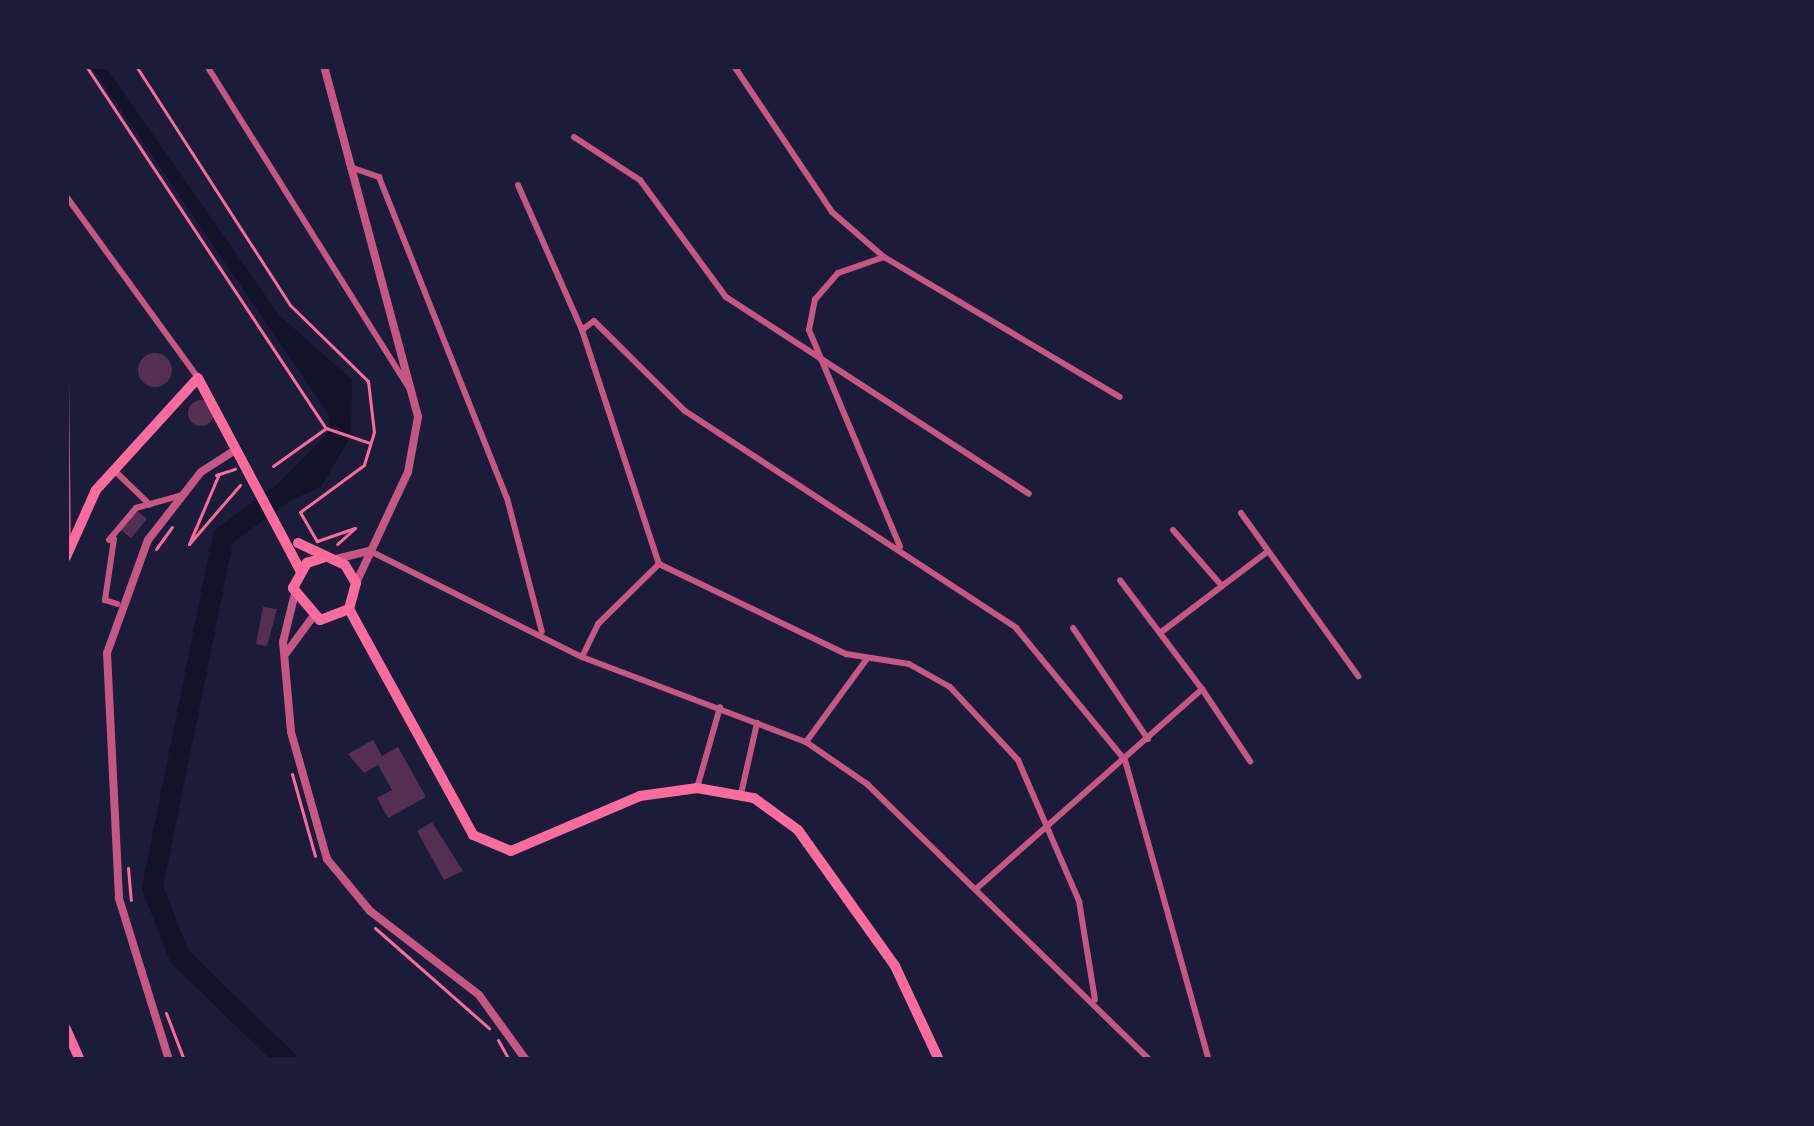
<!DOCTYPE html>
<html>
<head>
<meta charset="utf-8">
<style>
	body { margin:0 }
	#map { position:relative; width:1814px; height:1126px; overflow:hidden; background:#1b1b3a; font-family:Quicksand,sans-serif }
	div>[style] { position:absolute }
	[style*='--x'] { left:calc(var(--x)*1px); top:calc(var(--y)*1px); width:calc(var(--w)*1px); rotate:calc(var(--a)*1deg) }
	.water>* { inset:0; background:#12122b }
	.river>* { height:21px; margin:-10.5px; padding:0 10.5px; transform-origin:10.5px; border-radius:10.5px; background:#12122b }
	.building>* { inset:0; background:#542f53; transform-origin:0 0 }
	.round { border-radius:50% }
	.path>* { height:3px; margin:-1.5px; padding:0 1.5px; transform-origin:1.5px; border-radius:1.5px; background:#ff6b9d }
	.minor>* { height:6px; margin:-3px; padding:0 3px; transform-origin:3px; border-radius:3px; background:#c65784 }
	.tertiary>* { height:8px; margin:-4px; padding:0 4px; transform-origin:4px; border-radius:4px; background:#c65784 }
	.primary>* { height:10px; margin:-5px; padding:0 5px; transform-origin:5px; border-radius:5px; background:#ff6b9d }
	span { translate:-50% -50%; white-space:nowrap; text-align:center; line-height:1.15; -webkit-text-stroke:12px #1b1b3a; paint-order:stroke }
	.frame { position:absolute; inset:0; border:69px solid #1b1b3a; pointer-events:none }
</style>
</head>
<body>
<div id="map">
	<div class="water">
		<i style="clip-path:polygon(91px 66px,105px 66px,279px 315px,352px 380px,351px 436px,321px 487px,284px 503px,273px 489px,328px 433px,329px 415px)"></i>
	</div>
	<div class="river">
		<i style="--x:286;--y:1060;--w:149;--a:-135.8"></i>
		<i style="--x:179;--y:956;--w:74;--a:-111.4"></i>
		<i style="--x:152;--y:887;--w:358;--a:-78.6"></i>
		<i style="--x:223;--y:536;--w:97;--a:-36.2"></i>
	</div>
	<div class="building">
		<i class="round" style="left:138px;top:353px;width:34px;height:34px"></i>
		<i class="round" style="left:188px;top:400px;width:26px;height:26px"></i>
		<i style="left:136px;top:510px;width:14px;height:25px;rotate:39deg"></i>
		<i style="clip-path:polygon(263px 607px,277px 609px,267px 646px,256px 644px)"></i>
		<i style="clip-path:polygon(373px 740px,382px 756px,398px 747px,426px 797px,388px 818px,377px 798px,392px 790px,378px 765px,364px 773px,348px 754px)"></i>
		<i style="clip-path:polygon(432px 822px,463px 871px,444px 880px,417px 831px)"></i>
	</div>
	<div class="path">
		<i style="--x:86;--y:66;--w:434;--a:56.5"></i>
		<i style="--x:136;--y:66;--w:284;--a:57.2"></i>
		<i style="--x:290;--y:305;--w:109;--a:44.3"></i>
		<i style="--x:368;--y:381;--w:51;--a:83.3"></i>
		<i style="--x:374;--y:432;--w:34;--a:107"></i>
		<i style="--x:364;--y:465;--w:79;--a:143.7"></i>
		<i style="--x:300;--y:512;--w:34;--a:60"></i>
		<i style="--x:317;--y:541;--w:40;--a:-18.9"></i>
		<i style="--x:355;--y:528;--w:24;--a:138"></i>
		<i style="--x:273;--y:466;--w:65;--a:-35.6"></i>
		<i style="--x:326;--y:428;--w:46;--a:18.8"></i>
		<i style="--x:216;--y:475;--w:20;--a:-18"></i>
		<i style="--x:218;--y:476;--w:74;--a:113.1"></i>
		<i style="--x:189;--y:544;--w:78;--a:-49.2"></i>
		<i style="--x:156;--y:549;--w:27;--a:-54"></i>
		<i style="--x:292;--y:774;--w:85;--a:74.3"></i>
		<i style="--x:128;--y:868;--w:32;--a:85"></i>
		<i style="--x:375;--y:928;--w:152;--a:41.3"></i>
		<i style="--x:166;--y:1013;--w:50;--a:69"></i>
		<i style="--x:498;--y:1040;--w:23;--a:61"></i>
	</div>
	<div class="minor">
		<i style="--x:207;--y:66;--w:386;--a:57.9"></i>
		<i style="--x:734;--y:66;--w:176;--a:56.1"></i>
		<i style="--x:832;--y:212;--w:69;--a:40.9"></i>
		<i style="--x:884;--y:257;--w:274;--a:30.7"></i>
		<i style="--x:574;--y:137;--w:79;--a:33.1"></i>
		<i style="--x:640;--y:180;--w:145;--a:53.7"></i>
		<i style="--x:726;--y:297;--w:361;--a:33"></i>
		<i style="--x:350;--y:167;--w:31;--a:19"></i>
		<i style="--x:379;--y:177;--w:346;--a:68.3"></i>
		<i style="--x:507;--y:498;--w:138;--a:75.4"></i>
		<i style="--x:518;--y:185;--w:158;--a:66.2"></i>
		<i style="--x:582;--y:330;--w:246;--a:71.8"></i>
		<i style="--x:66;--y:196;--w:225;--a:54"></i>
		<i style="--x:884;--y:257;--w:49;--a:160.8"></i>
		<i style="--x:838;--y:273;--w:35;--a:131"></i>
		<i style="--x:815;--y:299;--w:32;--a:101"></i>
		<i style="--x:809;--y:330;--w:235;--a:67.2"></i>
		<i style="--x:582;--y:330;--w:15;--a:-37"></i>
		<i style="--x:594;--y:321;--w:128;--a:44.7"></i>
		<i style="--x:685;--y:411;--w:396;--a:33.2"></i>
		<i style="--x:1016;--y:628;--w:171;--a:50.5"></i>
		<i style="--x:1125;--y:760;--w:312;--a:74.4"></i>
		<i style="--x:66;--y:380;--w:164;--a:89.3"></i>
		<i style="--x:116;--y:472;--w:47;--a:44.1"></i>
		<i style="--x:1241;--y:513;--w:201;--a:54.3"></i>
		<i style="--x:1173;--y:530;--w:74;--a:48.8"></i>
		<i style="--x:114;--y:539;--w:62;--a:98.4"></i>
		<i style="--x:105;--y:600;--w:13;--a:18"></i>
		<i style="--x:109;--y:540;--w:42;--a:-49.8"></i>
		<i style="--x:136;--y:508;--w:45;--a:-15.6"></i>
		<i style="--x:370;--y:551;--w:237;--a:26.6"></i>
		<i style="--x:582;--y:657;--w:240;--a:20.8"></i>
		<i style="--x:806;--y:742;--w:74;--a:34.5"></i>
		<i style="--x:867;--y:784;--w:395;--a:44.3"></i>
		<i style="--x:1073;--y:628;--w:134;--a:56"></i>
		<i style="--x:1160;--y:633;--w:134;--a:-37.1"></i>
		<i style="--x:582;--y:657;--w:37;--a:-64"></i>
		<i style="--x:598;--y:624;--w:86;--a:-44.5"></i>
		<i style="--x:659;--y:564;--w:208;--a:25.7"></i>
		<i style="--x:846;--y:654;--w:64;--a:9"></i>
		<i style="--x:909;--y:664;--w:47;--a:29.3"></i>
		<i style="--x:950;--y:687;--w:100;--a:47"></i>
		<i style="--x:1018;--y:760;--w:154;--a:66.6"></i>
		<i style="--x:1079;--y:901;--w:100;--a:80.8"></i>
		<i style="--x:1202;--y:689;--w:87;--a:56.3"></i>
		<i style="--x:806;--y:742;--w:102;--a:-53.8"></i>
		<i style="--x:697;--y:788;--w:84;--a:-74.1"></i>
		<i style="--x:741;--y:794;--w:73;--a:-77.3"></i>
		<i style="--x:976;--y:889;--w:302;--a:-41.5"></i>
		<i style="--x:1202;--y:689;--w:136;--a:-127"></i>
	</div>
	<div class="tertiary">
		<i style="--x:324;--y:66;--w:363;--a:75"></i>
		<i style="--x:418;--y:417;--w:56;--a:100.3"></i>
		<i style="--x:408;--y:472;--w:123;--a:115.1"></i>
		<i style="--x:336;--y:559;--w:33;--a:-14"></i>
		<i style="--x:294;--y:597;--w:46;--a:103.7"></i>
		<i style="--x:283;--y:642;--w:90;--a:84.9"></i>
		<i style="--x:291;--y:732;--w:132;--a:74.2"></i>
		<i style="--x:327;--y:859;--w:67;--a:50.4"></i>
		<i style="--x:370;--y:911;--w:138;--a:37.6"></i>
		<i style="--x:479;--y:995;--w:80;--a:54.1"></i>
		<i style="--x:287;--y:652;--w:42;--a:-53.7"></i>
		<i style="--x:169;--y:1060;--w:170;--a:-107.2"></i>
		<i style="--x:119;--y:898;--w:245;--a:-92.8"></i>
		<i style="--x:107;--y:653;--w:120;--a:-70.1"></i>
		<i style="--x:148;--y:540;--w:86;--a:-52.1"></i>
		<i style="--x:201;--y:472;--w:40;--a:-32.9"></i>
	</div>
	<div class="primary">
		<i style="--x:298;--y:543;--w:52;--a:25.1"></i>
		<i style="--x:345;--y:565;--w:21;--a:59"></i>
		<i style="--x:356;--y:583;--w:27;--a:105"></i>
		<i style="--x:349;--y:609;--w:31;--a:159"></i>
		<i style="--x:320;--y:620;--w:42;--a:-130.2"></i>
		<i style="--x:293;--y:588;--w:29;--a:-61"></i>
		<i style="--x:307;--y:563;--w:20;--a:-18"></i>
		<i style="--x:66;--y:557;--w:73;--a:-65.9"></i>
		<i style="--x:96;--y:490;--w:151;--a:-47.7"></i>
		<i style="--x:198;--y:378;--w:217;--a:62"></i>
		<i style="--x:349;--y:609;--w:258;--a:61.2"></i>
		<i style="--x:473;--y:835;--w:41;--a:22.8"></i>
		<i style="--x:511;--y:851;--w:140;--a:-23.1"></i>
		<i style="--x:640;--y:796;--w:58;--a:-8"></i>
		<i style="--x:697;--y:788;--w:58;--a:10"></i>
		<i style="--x:754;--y:798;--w:54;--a:36"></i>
		<i style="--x:798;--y:830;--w:167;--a:54.5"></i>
		<i style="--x:895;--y:966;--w:104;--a:64.9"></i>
		<i style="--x:66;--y:1029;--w:34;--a:66"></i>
	</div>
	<div class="frame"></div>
</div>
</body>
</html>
